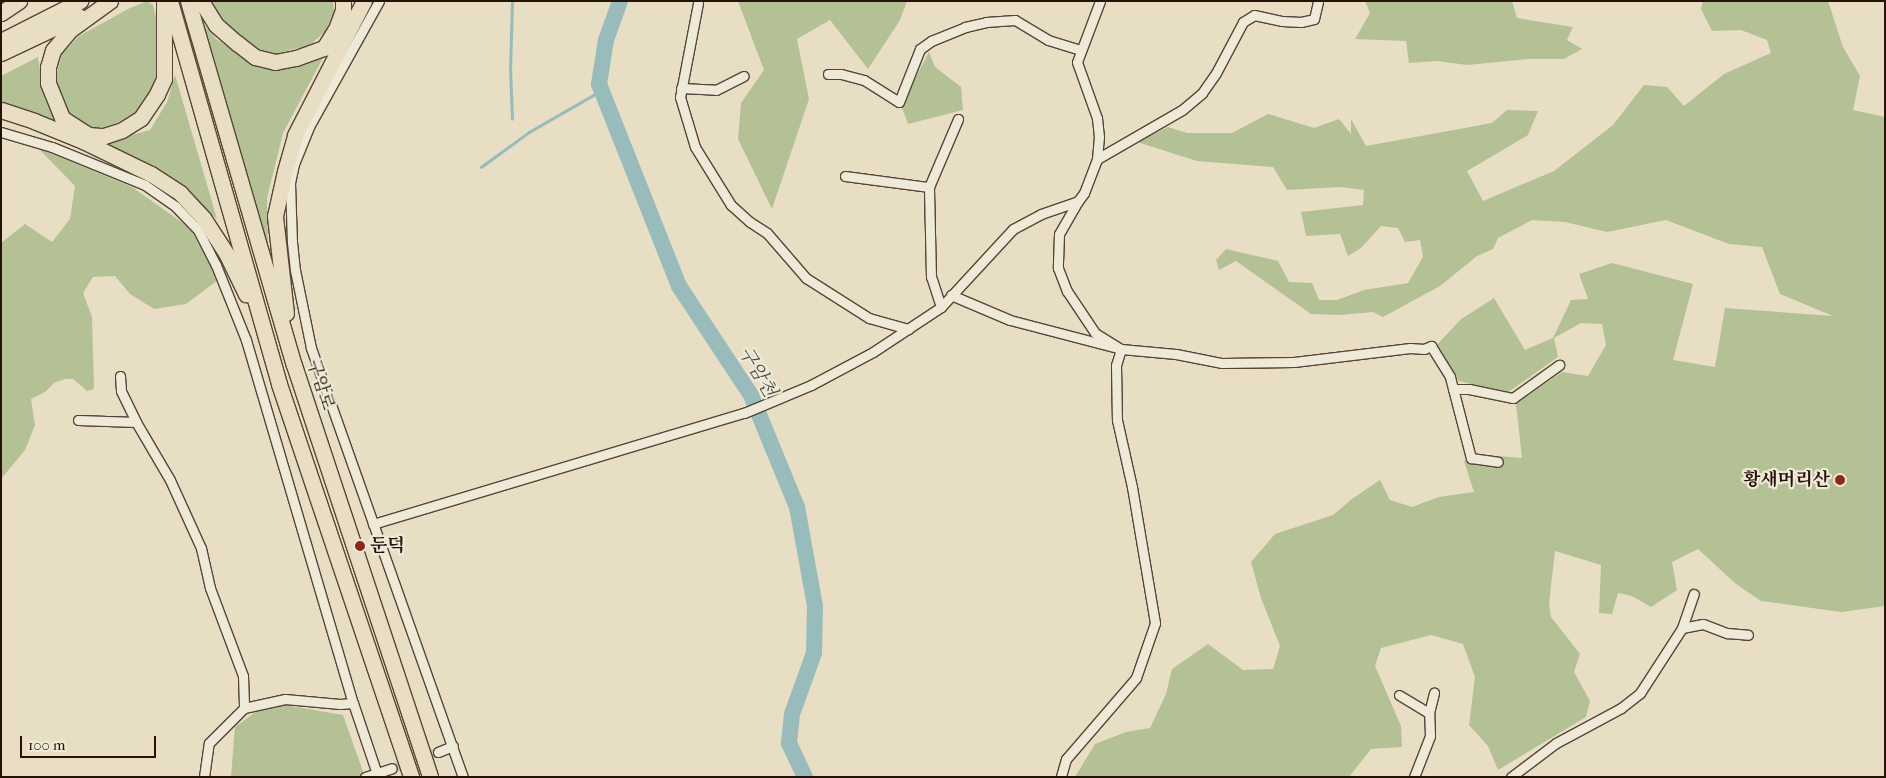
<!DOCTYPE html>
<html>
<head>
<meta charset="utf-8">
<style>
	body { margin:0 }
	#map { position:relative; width:1886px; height:778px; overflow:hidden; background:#e7dec3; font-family:"IM FELL French Canon","Noto Serif KR",serif }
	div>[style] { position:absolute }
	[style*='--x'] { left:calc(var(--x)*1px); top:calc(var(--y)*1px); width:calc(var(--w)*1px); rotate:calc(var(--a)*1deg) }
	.green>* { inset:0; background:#b4c194 }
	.stream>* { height:2.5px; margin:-1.25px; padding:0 1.25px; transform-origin:1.25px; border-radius:1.25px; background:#98bbbb }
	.river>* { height:16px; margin:-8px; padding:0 8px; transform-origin:8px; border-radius:8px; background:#98bbbb }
	.minor-tunnel>* { height:9px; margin-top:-4.5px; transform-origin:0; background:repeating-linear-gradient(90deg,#cabfa7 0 9px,transparent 0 13.5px) }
	.roads { filter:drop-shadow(1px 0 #564536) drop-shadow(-1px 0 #564536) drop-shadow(0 1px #564536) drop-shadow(0 -1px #564536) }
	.minor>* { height:9px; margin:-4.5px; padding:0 4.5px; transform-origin:4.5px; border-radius:4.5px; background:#efead8 }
	.trunk>* { height:15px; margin:-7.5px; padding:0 7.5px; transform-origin:7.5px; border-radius:7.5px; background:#e7dec3 }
	.dots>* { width:14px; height:14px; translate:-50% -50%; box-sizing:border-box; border:2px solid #efead8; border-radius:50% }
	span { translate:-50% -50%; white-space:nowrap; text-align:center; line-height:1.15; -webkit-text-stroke:4.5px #efead8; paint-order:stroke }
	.street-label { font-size:18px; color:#261207 }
	.poi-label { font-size:18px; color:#261207; font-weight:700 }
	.right { translate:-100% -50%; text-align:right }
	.left { translate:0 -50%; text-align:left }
	.water-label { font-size:19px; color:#4e4d46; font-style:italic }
	.frame { position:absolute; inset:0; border:2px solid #261207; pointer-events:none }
	.scale { position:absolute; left:20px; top:736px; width:136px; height:22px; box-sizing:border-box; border:2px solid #261207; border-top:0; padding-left:6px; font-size:15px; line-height:18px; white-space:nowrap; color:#261207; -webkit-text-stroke:4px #efead8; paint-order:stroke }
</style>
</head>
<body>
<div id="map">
	<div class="green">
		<i style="clip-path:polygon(147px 1px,153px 5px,159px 28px,157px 82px,134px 116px,98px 130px,81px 126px,63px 110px,54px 83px,62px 54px,79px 36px,128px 9px)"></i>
		<i style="clip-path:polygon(210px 1px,333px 1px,334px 11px,326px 31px,310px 45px,275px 54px,258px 51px,226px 27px)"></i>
		<i style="clip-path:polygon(738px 1px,907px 1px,900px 20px,868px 69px,830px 20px,797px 39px,809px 99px,772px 209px,738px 139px,741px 103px,764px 70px)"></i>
		<i style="clip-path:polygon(1365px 1px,1512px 1px,1517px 18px,1573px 27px,1567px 40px,1582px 49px,1564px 59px,1528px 59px,1467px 65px,1437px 61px,1409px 63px,1406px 41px,1355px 39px,1370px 13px)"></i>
		<i style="clip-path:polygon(1703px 1px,1828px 1px,1843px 47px,1860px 76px,1853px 110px,1885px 117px,1885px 606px,1841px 612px,1761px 601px,1736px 584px,1698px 549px,1672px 562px,1677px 590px,1651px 607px,1632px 596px,1618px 593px,1612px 614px,1599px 613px,1601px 565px,1555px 551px,1549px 603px,1551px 617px,1580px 654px,1574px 672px,1590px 701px,1586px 717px,1498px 770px,1488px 746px,1469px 725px,1475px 677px,1463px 644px,1431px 635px,1381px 648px,1375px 666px,1401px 726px,1402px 747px,1371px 749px,1349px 777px,1075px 777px,1095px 744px,1126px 732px,1150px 728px,1166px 694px,1172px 669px,1208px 644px,1243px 670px,1273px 669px,1280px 646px,1261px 598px,1251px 562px,1275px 534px,1333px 515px,1352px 499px,1380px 480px,1390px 500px,1412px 507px,1439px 497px,1474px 492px,1464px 461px,1476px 454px,1522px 458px,1516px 404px,1562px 372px,1588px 376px,1606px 345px,1602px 324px,1581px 323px,1554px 338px,1558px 357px,1507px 393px,1459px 381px,1437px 345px,1460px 320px,1494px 298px,1525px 350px,1553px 338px,1571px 300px,1588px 299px,1579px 274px,1612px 263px,1693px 284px,1673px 360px,1715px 367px,1725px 308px,1833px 316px,1780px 294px,1762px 247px,1729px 244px,1666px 220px,1607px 232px,1565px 222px,1532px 220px,1498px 238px,1493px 249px,1477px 256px,1440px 286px,1383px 317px,1373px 312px,1339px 315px,1311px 314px,1236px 261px,1219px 270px,1216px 260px,1226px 249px,1278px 261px,1289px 282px,1312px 283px,1319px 300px,1337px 300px,1364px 290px,1408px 283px,1423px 257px,1420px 240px,1405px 242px,1398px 228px,1381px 226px,1361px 248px,1348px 256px,1340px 234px,1306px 236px,1301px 212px,1363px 205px,1364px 190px,1341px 187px,1287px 190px,1273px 167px,1197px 161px,1137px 142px,1168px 127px,1187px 133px,1232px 133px,1268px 114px,1314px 128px,1339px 119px,1351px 134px,1351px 119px,1366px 146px,1492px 123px,1507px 110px,1538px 111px,1528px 135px,1467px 171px,1483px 201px,1554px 171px,1613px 125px,1644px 85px,1667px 87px,1684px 106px,1724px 74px,1771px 53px,1767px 40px,1741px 30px,1712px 31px,1701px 9px)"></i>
		<i style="clip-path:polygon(198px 18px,216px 39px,257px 66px,291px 66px,324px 56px,283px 133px,267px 198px,268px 257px)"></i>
		<i style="clip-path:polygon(929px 52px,935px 67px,961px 87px,963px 110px,908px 124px,901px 105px)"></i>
		<i style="clip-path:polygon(38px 57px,42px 83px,63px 127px,1px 107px,1px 76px)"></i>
		<i style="clip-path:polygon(175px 75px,217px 219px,167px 176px,101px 143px,150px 130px,167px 102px)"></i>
		<i style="clip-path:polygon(38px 148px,132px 187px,190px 228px,218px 280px,186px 304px,154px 309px,130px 294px,115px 276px,93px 277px,83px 293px,92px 317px,94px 389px,87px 391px,73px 379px,65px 379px,54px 383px,45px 392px,31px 399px,35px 425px,25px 450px,1px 479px,1px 243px,25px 224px,52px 242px,70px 219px,75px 186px)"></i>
		<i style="clip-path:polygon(285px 705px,343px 715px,365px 777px,231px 777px,235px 727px,257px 711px)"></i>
	</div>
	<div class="stream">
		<i style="--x:512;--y:119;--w:49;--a:-92.3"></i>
		<i style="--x:510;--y:70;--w:69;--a:-88.3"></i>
		<i style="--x:481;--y:167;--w:59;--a:-36.1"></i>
		<i style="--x:529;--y:132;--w:84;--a:-29.9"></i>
	</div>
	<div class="river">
		<i style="--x:620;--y:1;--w:41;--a:109.7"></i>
		<i style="--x:606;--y:40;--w:45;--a:99"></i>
		<i style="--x:599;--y:84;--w:217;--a:68.4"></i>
		<i style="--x:679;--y:286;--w:131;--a:56.6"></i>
		<i style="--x:751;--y:395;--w:121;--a:67.7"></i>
		<i style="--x:797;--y:507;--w:101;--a:79.7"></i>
		<i style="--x:815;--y:606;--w:47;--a:91.2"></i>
		<i style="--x:814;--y:653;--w:65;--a:109.8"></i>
		<i style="--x:792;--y:714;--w:29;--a:96"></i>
		<i style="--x:789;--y:743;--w:38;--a:65"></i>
	</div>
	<div class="minor-tunnel">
		<i style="--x:392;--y:768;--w:49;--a:-19.2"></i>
	</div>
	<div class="roads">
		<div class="minor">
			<i style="--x:379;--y:1;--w:144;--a:119.1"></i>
			<i style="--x:309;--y:127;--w:40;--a:112"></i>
			<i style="--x:294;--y:164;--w:19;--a:102"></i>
			<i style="--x:290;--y:183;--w:59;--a:88.1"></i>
			<i style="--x:292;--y:242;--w:28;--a:84"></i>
			<i style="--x:295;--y:270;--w:80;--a:78.4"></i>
			<i style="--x:311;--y:348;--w:455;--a:70.5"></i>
			<i style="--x:698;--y:3;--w:96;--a:100.8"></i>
			<i style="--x:680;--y:97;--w:52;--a:73.3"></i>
			<i style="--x:695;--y:147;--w:68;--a:58.2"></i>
			<i style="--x:731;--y:205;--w:25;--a:42"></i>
			<i style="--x:750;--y:222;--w:20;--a:33"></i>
			<i style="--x:767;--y:233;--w:60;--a:49.1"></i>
			<i style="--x:806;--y:278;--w:75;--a:32.4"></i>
			<i style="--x:869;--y:318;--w:41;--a:15.8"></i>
			<i style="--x:828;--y:74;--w:13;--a:0"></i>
			<i style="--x:841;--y:74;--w:24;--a:15"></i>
			<i style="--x:864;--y:80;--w:41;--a:32.2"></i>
			<i style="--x:899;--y:102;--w:57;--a:-68.4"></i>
			<i style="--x:920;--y:49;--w:14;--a:-36"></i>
			<i style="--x:931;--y:41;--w:37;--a:-22"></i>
			<i style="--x:965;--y:27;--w:22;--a:-13"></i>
			<i style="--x:986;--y:22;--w:29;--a:-4"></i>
			<i style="--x:1015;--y:20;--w:39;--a:31"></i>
			<i style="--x:1048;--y:40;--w:34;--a:17"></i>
			<i style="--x:681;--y:88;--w:35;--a:3"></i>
			<i style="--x:716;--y:90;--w:31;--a:-27"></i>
			<i style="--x:1;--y:132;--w:53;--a:16.4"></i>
			<i style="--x:52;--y:147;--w:100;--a:22.2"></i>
			<i style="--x:145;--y:185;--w:38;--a:35"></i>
			<i style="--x:176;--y:207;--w:32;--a:46"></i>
			<i style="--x:198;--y:230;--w:39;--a:63"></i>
			<i style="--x:216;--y:265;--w:81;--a:68.2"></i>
			<i style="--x:246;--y:340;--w:378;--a:73.6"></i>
			<i style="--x:353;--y:703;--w:78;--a:71.3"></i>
			<i style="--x:1097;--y:159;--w:22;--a:-85"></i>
			<i style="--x:1099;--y:137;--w:19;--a:-96"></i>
			<i style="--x:1097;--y:118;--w:59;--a:-109.7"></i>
			<i style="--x:1077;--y:62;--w:65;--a:-69.3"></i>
			<i style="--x:845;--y:176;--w:85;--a:7.5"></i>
			<i style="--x:1078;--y:201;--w:38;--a:120"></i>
			<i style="--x:1059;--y:234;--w:34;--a:92"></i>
			<i style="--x:1058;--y:268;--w:25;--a:69"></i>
			<i style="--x:1067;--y:291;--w:50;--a:56.3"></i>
			<i style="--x:1095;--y:333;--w:31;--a:32"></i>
			<i style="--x:1121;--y:349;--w:55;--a:5.2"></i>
			<i style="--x:1176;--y:354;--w:47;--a:11.1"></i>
			<i style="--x:1222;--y:363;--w:72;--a:-0.8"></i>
			<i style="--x:1294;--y:362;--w:117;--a:-6.9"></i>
			<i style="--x:1410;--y:348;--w:14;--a:4"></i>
			<i style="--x:1424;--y:349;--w:8;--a:-23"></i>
			<i style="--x:1431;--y:346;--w:36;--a:58"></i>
			<i style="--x:1450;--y:377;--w:84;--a:75.5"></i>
			<i style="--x:1471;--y:458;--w:27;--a:8"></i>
			<i style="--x:951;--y:295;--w:64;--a:23"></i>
			<i style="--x:1010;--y:320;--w:115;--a:14.6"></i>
			<i style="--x:1121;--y:349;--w:17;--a:107"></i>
			<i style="--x:1116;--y:365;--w:55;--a:89"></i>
			<i style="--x:1117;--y:420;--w:69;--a:77.4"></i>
			<i style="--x:1132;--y:487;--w:138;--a:80.4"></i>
			<i style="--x:1155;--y:623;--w:58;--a:109.1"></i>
			<i style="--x:1136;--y:678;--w:107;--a:130.8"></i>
			<i style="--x:1066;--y:759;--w:19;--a:106"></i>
			<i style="--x:941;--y:307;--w:32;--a:-108"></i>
			<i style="--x:931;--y:277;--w:90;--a:-91.3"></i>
			<i style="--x:929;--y:187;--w:74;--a:-66.9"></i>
			<i style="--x:120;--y:376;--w:15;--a:86"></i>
			<i style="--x:121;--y:391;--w:34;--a:64"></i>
			<i style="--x:136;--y:422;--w:67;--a:59.6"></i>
			<i style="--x:170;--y:480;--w:75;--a:65.5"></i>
			<i style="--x:201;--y:548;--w:41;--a:77.3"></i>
			<i style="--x:210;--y:588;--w:94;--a:69.4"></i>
			<i style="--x:243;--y:676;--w:32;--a:88"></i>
			<i style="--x:1453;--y:389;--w:16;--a:0"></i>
			<i style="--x:1469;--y:389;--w:45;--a:11.6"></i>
			<i style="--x:1513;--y:398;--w:57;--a:-35.7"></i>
			<i style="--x:78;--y:420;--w:58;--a:2"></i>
			<i style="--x:373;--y:524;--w:387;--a:-16.7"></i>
			<i style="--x:744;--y:413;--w:73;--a:-22.7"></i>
			<i style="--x:811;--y:385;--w:70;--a:-28"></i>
			<i style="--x:873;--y:352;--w:82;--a:-33.5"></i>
			<i style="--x:941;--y:307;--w:106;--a:-47.3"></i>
			<i style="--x:1013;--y:229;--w:32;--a:-28"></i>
			<i style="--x:1041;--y:214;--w:39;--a:-19"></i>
			<i style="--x:1078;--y:201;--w:10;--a:-53"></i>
			<i style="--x:1084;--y:193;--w:36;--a:-69"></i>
			<i style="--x:1097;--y:159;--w:98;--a:-30"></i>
			<i style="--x:1182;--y:110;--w:26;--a:-40"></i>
			<i style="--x:1202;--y:93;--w:24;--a:-55"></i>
			<i style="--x:1216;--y:73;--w:58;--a:-62.1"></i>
			<i style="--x:1243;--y:22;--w:13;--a:-32"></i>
			<i style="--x:1254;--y:15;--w:29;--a:12"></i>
			<i style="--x:1282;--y:21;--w:19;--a:3"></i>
			<i style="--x:1301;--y:22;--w:13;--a:-13"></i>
			<i style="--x:1314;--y:19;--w:18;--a:-77"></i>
			<i style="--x:1682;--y:628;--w:36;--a:-71"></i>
			<i style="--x:1399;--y:695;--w:35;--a:31"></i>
			<i style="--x:438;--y:752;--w:16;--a:-22"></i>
			<i style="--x:204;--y:777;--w:34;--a:-82"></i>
			<i style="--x:209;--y:743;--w:49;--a:-45"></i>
			<i style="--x:244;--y:708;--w:42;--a:-12.4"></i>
			<i style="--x:285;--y:699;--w:55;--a:5.2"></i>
			<i style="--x:340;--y:704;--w:13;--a:-4"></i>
			<i style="--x:365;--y:777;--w:28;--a:-18"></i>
			<i style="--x:1414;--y:777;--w:44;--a:-68.7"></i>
			<i style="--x:1430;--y:736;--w:23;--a:-92"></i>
			<i style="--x:1429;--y:713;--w:21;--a:-76"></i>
			<i style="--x:1511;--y:777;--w:56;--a:-37.1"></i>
			<i style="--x:1556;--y:743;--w:74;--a:-28.3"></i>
			<i style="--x:1621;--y:708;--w:24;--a:-38"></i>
			<i style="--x:1640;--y:693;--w:77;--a:-57.1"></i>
			<i style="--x:1682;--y:628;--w:21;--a:-11"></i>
			<i style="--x:1703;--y:624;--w:26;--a:21"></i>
			<i style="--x:1727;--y:633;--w:21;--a:5"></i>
		</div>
		<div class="trunk">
			<i style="--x:110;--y:1;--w:49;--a:144.1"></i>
			<i style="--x:70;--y:30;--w:26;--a:130"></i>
			<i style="--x:53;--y:50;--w:18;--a:106"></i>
			<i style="--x:48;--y:67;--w:16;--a:90"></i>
			<i style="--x:48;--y:83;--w:38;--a:68"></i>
			<i style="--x:62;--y:118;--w:31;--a:33"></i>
			<i style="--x:88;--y:135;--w:16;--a:4"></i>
			<i style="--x:104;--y:136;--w:19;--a:-18"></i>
			<i style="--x:122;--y:130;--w:22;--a:-32"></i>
			<i style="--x:141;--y:118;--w:29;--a:-56"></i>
			<i style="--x:157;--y:94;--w:17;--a:-65"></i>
			<i style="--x:164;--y:79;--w:78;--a:-90"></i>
			<i style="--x:170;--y:1;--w:398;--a:74.1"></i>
			<i style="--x:279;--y:384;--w:415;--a:71.4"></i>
			<i style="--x:188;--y:1;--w:379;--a:73.8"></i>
			<i style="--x:294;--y:365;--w:434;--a:71.7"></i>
			<i style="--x:201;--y:1;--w:28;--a:58"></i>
			<i style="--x:216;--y:25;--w:28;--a:41"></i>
			<i style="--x:237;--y:43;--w:23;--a:38"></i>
			<i style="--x:255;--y:57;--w:21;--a:14"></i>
			<i style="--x:275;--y:62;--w:21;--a:-11"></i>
			<i style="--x:296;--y:58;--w:30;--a:-20"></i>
			<i style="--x:324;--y:48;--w:22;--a:-58"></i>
			<i style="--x:336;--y:29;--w:20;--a:-70"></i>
			<i style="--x:343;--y:10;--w:9;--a:-90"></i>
			<i style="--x:1;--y:13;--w:22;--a:-34"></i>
			<i style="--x:1;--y:41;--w:89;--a:-26.9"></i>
			<i style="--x:1;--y:53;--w:86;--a:-25.4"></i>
			<i style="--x:1;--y:110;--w:35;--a:18"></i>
			<i style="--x:34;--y:121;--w:53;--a:22.2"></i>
			<i style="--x:83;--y:141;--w:76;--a:25.9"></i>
			<i style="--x:151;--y:174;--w:35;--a:33"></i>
			<i style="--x:180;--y:193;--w:35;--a:47"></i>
			<i style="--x:204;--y:219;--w:40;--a:57.1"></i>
			<i style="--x:226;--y:253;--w:46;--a:64"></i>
			<i style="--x:286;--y:313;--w:98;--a:-96.5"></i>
			<i style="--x:275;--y:216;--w:46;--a:-77.5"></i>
			<i style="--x:285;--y:171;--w:37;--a:-74"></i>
			<i style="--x:295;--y:135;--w:151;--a:-62.8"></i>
		</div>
	</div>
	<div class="dots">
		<i style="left:1840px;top:480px;background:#8f2418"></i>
		<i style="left:360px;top:546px;background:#8f2418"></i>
	</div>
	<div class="street-label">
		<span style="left:320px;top:385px;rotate:72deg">구암로</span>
	</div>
	<div class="poi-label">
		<span class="right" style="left:1830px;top:480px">황새머리산</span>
		<span class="left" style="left:370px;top:546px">둔덕</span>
	</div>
	<div class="water-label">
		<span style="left:757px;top:372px;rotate:59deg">구암천</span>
	</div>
	<div class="frame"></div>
	<div class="scale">100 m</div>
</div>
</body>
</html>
